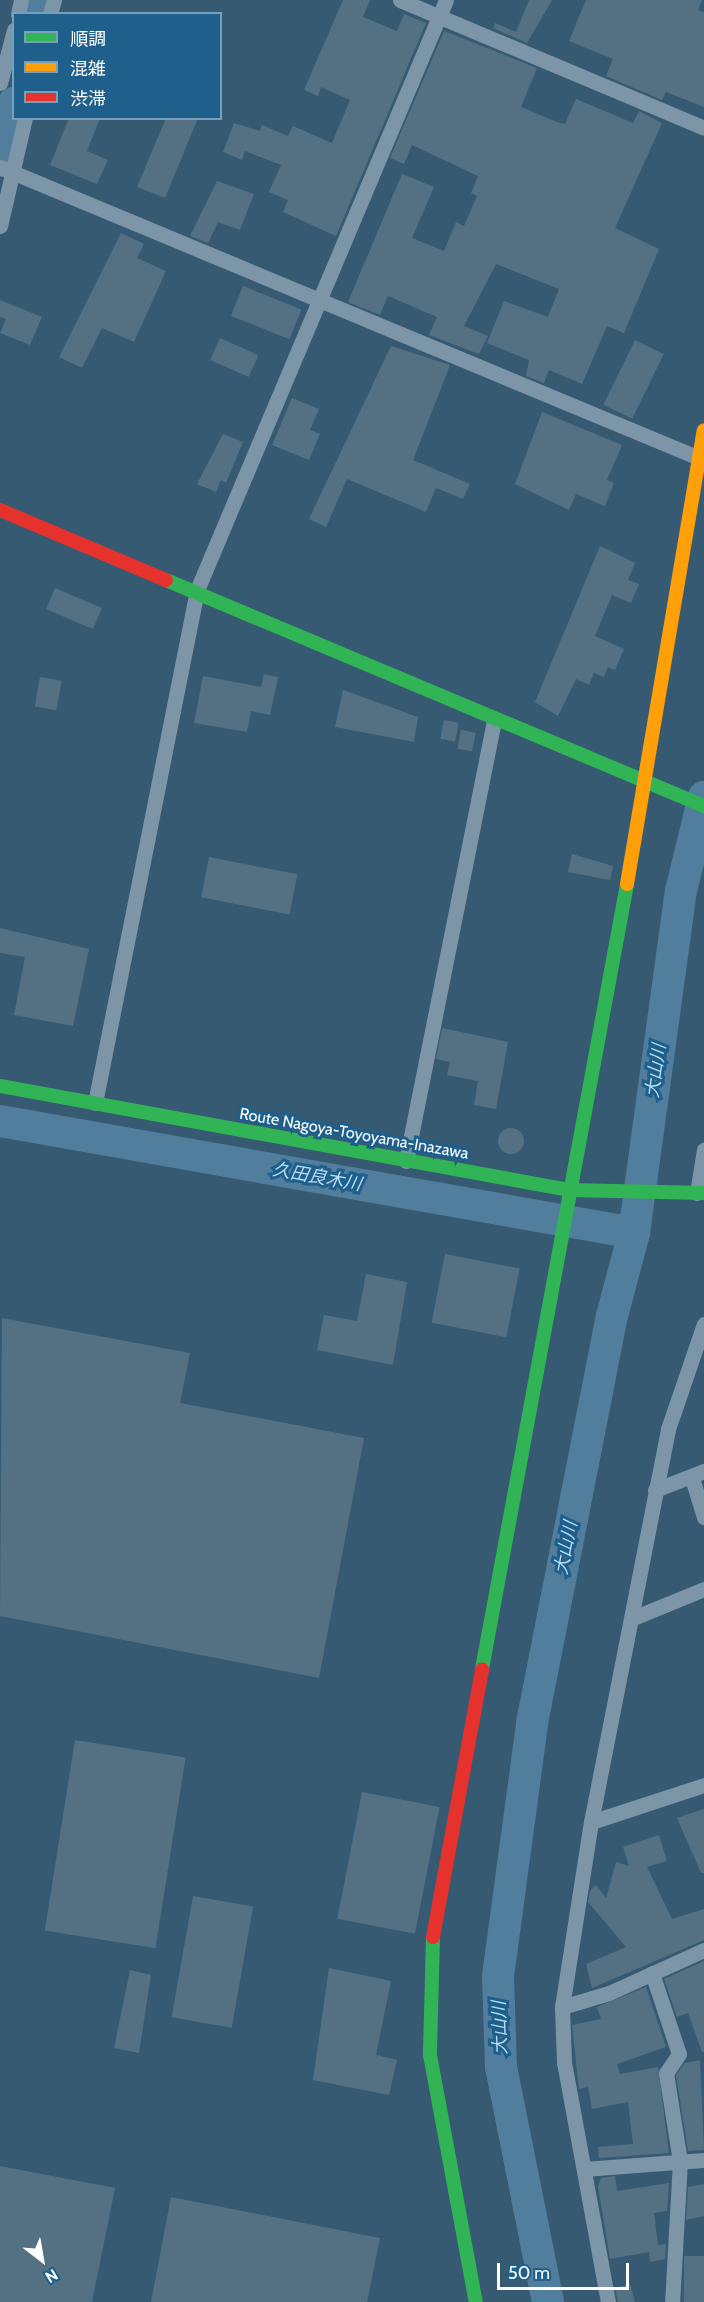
<!DOCTYPE html>
<html>
<head>
<meta charset="utf-8">
<style>
	body { margin:0 }
	#map { position:relative; width:704px; height:2302px; overflow:hidden; background:#365a72; font-family:Cabin,"Noto Sans JP",sans-serif }
	div>[style] { position:absolute }
	[style*='--x'] { left:calc(var(--x)*1px); top:calc(var(--y)*1px); width:calc(var(--w)*1px); rotate:calc(var(--a)*1deg) }
	.river>* { height:32px; margin:-16px; padding:0 16px; transform-origin:16px; border-radius:16px; background:#517e9c }
	.building>* { inset:0; background:#547184; transform-origin:0 0 }
	.round { border-radius:50% }
	.street>* { height:15px; margin:-7.5px; padding:0 7.5px; transform-origin:7.5px; border-radius:7.5px; background:#7d96a7 }
	.fast>* { height:14px; margin:-7px; padding:0 7px; transform-origin:7px; border-radius:7px; background:#30b455 }
	.slow>* { height:14px; margin:-7px; padding:0 7px; transform-origin:7px; border-radius:7px; background:#ff9f0a }
	.jam>* { height:14px; margin:-7px; padding:0 7px; transform-origin:7px; border-radius:7px; background:#e5322d }
	span { translate:-50% -50%; white-space:nowrap; text-align:center; line-height:1.15; -webkit-text-stroke:6px #1e5f8b; paint-order:stroke }
	.street-label { font-size:16px; color:#fff }
	.water-label { font-size:18px; color:#b6dcf3; font-style:italic }
	.legend { position:absolute; left:12px; top:12px; width:210px; height:108px; box-sizing:border-box; background:#1e5f8b; border:2px solid #789fb9; margin:0; padding:8px 10px; list-style:none; font-size:18px; color:#fff }
	.legend li { display:flex; align-items:center; gap:12px; height:30px }
	.legend b { width:30px; border:2px solid #789fb9 }
	.north { position:absolute; left:12px; top:2230px; width:60px; height:60px; -webkit-text-stroke:4px #1e5f8b; paint-order:stroke; rotate:149deg; font-size:16px; font-weight:700; line-height:24px; text-align:center; color:#fff }
	.north::after { content:''; display:block; margin:auto; width:21px; height:27px; background:#fff; clip-path:polygon(50% 0,100% 100%,50% 72%,0 100%) }
	.scale { position:absolute; left:497px; top:2263px; width:132px; height:27px; box-sizing:border-box; border:3px solid #fff; border-top:0; padding-left:8px; font-size:18px; line-height:21px; white-space:nowrap; color:#fff; -webkit-text-stroke:4px #1e5f8b; paint-order:stroke }
</style>
</head>
<body>
<div id="map">
	<div class="river">
		<i style="--x:34;--y:14;--w:15;--a:-74"></i>
		<i style="--x:0;--y:161;--w:60;--a:-76.4"></i>
		<i style="--x:0;--y:1121;--w:644;--a:10.02"></i>
		<i style="--x:548;--y:2302;--w:240;--a:-101.3"></i>
		<i style="--x:501;--y:2067;--w:91;--a:-91.9"></i>
		<i style="--x:498;--y:1976;--w:255;--a:-82.3"></i>
		<i style="--x:532;--y:1723;--w:415;--a:-78.9"></i>
		<i style="--x:612;--y:1316;--w:86;--a:-75.2"></i>
		<i style="--x:634;--y:1233;--w:345;--a:-82.2"></i>
		<i style="--x:681;--y:891;--w:97;--a:-76.3"></i>
	</div>
	<div class="building">
		<i style="clip-path:polygon(343px 0,370px 0,363px 17px,397px 31px,404px 14px,426px 23px,336px 236px,283px 212px,288px 200px,269px 192px,281px 165px,245px 151px,242px 160px,223px 152px,234px 123px,260px 131px,262px 125px,288px 136px,293px 126px,332px 143px,350px 100px,321px 87px,318px 96px,304px 90px)"></i>
		<i style="clip-path:polygon(529px 0,552px 0,527px 43px,493px 28px,495px 23px,516px 32px)"></i>
		<i style="clip-path:polygon(586px 0,702px 0,698px 10px,704px 12px,704px 107px,666px 92px,662px 100px,606px 76px,613px 59px,569px 41px)"></i>
		<i style="clip-path:polygon(444px 31px,537px 68px,521px 107px,557px 122px,565px 124px,576px 99px,633px 123px,639px 111px,662px 123px,615px 228px,659px 249px,624px 333px,607px 326px,582px 384px,549px 370px,544px 383px,526px 376px,529px 360px,487px 343px,504px 301px,548px 317px,559px 289px,496px 264px,464px 326px,488px 336px,479px 354px,429px 335px,437px 317px,388px 296px,380px 315px,348px 302px,402px 174px,434px 187px,412px 238px,444px 251px,456px 222px,464px 226px,477px 196px,471px 193px,478px 176px,412px 145px,404px 164px,390px 158px)"></i>
		<i style="clip-path:polygon(69px 118px,100px 118px,87px 151px,108px 160px,97px 184px,50px 165px)"></i>
		<i style="clip-path:polygon(166px 118px,198px 118px,165px 198px,137px 187px)"></i>
		<i style="clip-path:polygon(217px 181px,254px 194px,240px 230px,218px 222px,208px 243px,190px 236px)"></i>
		<i style="clip-path:polygon(121px 233px,144px 244px,137px 258px,166px 271px,134px 342px,102px 328px,82px 368px,59px 357px)"></i>
		<i style="left:243px;top:286px;width:63px;height:32px;rotate:22deg"></i>
		<i style="clip-path:polygon(0 300px,42px 317px,30px 345px,0 333px,6px 319px,0 317px)"></i>
		<i style="left:220px;top:338px;width:42px;height:24px;rotate:24deg"></i>
		<i style="left:635px;top:340px;width:32px;height:72px;rotate:26deg"></i>
		<i style="clip-path:polygon(391px 346px,450px 365px,413px 460px,470px 484px,463px 499px,436px 488px,426px 512px,347px 479px,326px 527px,309px 519px)"></i>
		<i style="clip-path:polygon(292px 398px,319px 409px,310px 430px,320px 434px,309px 460px,272px 445px)"></i>
		<i style="clip-path:polygon(542px 412px,622px 445px,607px 480px,614px 483px,605px 506px,576px 494px,569px 510px,515px 484px)"></i>
		<i style="clip-path:polygon(223px 434px,243px 442px,226px 483px,221px 480px,216px 492px,197px 484px)"></i>
		<i style="clip-path:polygon(600px 546px,635px 563px,628px 580px,639px 584px,631px 603px,612px 595px,595px 636px,624px 649px,615px 670px,608px 667px,604px 677px,594px 673px,589px 685px,576px 679px,558px 716px,535px 702px)"></i>
		<i style="left:55px;top:588px;width:51px;height:23px;rotate:23deg"></i>
		<i style="clip-path:polygon(264px 674px,278px 677px,270px 715px,251px 711px,247px 732px,194px 723px,203px 676px,261px 687px)"></i>
		<i style="left:40px;top:677px;width:22px;height:30px;rotate:10deg"></i>
		<i style="clip-path:polygon(343px 690px,418px 717px,414px 742px,335px 727px)"></i>
		<i style="left:444px;top:720px;width:15px;height:19px;rotate:11deg"></i>
		<i style="left:461px;top:730px;width:15px;height:19px;rotate:11deg"></i>
		<i style="clip-path:polygon(572px 854px,613px 866px,610px 880px,568px 872px)"></i>
		<i style="left:209px;top:857px;width:90px;height:41px;rotate:11deg"></i>
		<i style="clip-path:polygon(0 928px,89px 949px,73px 1026px,14px 1015px,25px 957px,0 953px)"></i>
		<i style="clip-path:polygon(442px 1028px,508px 1042px,496px 1109px,474px 1105px,478px 1081px,447px 1075px,450px 1062px,436px 1059px)"></i>
		<i class="round" style="left:498px;top:1128px;width:26px;height:26px"></i>
		<i style="left:445px;top:1254px;width:76px;height:70px;rotate:11deg"></i>
		<i style="clip-path:polygon(366px 1274px,407px 1282px,393px 1365px,317px 1350px,324px 1315px,357px 1321px)"></i>
		<i style="clip-path:polygon(2px 1318px,190px 1353px,180px 1403px,364px 1438px,319px 1678px,0 1616px)"></i>
		<i style="left:75px;top:1740px;width:112px;height:193px;rotate:9deg"></i>
		<i style="left:362px;top:1792px;width:79px;height:129px;rotate:11deg"></i>
		<i style="clip-path:polygon(704px 1809px,704px 1873px,701px 1873px,677px 1818px)"></i>
		<i style="clip-path:polygon(659px 1835px,667px 1861px,647px 1867px,672px 1919px,704px 1909px,704px 1940px,592px 1988px,586px 1964px,626px 1947px,588px 1902px,590px 1891px,596px 1885px,606px 1898px,616px 1862px,629px 1866px,623px 1847px)"></i>
		<i style="left:193px;top:1896px;width:61px;height:123px;rotate:10deg"></i>
		<i style="clip-path:polygon(704px 1961px,704px 2052px,702px 2052px,688px 2013px,677px 2017px,664px 1979px)"></i>
		<i style="clip-path:polygon(329px 1968px,391px 1981px,376px 2055px,397px 2060px,389px 2095px,313px 2080px)"></i>
		<i style="clip-path:polygon(130px 1970px,151px 1975px,139px 2053px,114px 2048px)"></i>
		<i style="clip-path:polygon(646px 1987px,666px 2047px,617px 2064px,620px 2074px,658px 2067px,669px 2153px,599px 2158px,598px 2147px,633px 2144px,628px 2102px,592px 2109px,588px 2087px,579px 2089px,572px 2025px,601px 2019px,597px 2007px)"></i>
		<i style="clip-path:polygon(700px 2060px,704px 2150px,688px 2151px,676px 2075px,685px 2063px)"></i>
		<i style="clip-path:polygon(0 2166px,115px 2188px,92px 2302px,0 2302px)"></i>
		<i style="clip-path:polygon(615px 2176px,617px 2191px,669px 2183px,667px 2211px,654px 2213px,658px 2245px,666px 2244px,665px 2259px,650px 2262px,649px 2252px,610px 2259px,598px 2186px,601px 2178px)"></i>
		<i style="clip-path:polygon(704px 2184px,704px 2216px,686px 2220px,688px 2187px)"></i>
		<i style="clip-path:polygon(171px 2197px,380px 2238px,367px 2302px,151px 2302px)"></i>
		<i style="left:704px;top:2256px;width:46px;height:20px;rotate:90deg"></i>
		<i style="clip-path:polygon(630px 2284px,635px 2302px,618px 2302px,615px 2288px)"></i>
	</div>
	<div class="street">
		<i style="--x:400;--y:0;--w:330;--a:22.8"></i>
		<i style="--x:18;--y:14;--w:14;--a:-78"></i>
		<i style="--x:50;--y:14;--w:15;--a:-74"></i>
		<i style="--x:0;--y:83;--w:55;--a:-75.2"></i>
		<i style="--x:0;--y:167;--w:757;--a:22.6"></i>
		<i style="--x:0;--y:226;--w:111;--a:-77"></i>
		<i style="--x:95;--y:1103;--w:523;--a:-78.75"></i>
		<i style="--x:197;--y:590;--w:640;--a:-67.12"></i>
		<i style="--x:406;--y:1161;--w:450;--a:-78.7"></i>
		<i style="--x:697;--y:1193;--w:44;--a:-80.8"></i>
		<i style="--x:692;--y:1478;--w:41;--a:72.9"></i>
		<i style="--x:655;--y:1490;--w:53;--a:-21.2"></i>
		<i style="--x:633;--y:1618;--w:77;--a:-22.2"></i>
		<i style="--x:591;--y:1822;--w:119;--a:-18.1"></i>
		<i style="--x:652;--y:1973;--w:85;--a:71.6"></i>
		<i style="--x:679;--y:2054;--w:23;--a:124"></i>
		<i style="--x:666;--y:2073;--w:89;--a:81"></i>
		<i style="--x:680;--y:2161;--w:141;--a:93.2"></i>
		<i style="--x:562;--y:2007;--w:49;--a:-16.6"></i>
		<i style="--x:609;--y:1993;--w:104;--a:-24.4"></i>
		<i style="--x:584;--y:2169;--w:120;--a:-4.3"></i>
		<i style="--x:608;--y:2302;--w:244;--a:-100.4"></i>
		<i style="--x:564;--y:2062;--w:55;--a:-92.1"></i>
		<i style="--x:562;--y:2007;--w:187;--a:-81.1"></i>
		<i style="--x:591;--y:1822;--w:400;--a:-78.9"></i>
		<i style="--x:668;--y:1429;--w:111;--a:-71.1"></i>
	</div>
	<div class="fast">
		<i style="--x:166;--y:580;--w:584;--a:22.79"></i>
		<i style="--x:0;--y:1086;--w:578;--a:10.36"></i>
		<i style="--x:569;--y:1190;--w:135;--a:1.3"></i>
		<i style="--x:482;--y:1669;--w:798;--a:-79.53"></i>
		<i style="--x:433;--y:1937;--w:118;--a:91.5"></i>
		<i style="--x:430;--y:2055;--w:251;--a:79.5"></i>
	</div>
	<div class="slow">
		<i style="--x:627;--y:884;--w:460;--a:-80.4"></i>
	</div>
	<div class="jam">
		<i style="--x:0;--y:510;--w:180;--a:22.9"></i>
		<i style="--x:433;--y:1937;--w:272;--a:-79.6"></i>
	</div>
	<div class="street-label">
		<span style="left:354px;top:1134px;rotate:10deg">Route Nagoya-Toyoyama-Inazawa</span>
	</div>
	<div class="water-label">
		<span style="left:656px;top:1071px;rotate:-82deg">大山川</span>
		<span style="left:317px;top:1177px;rotate:10deg">久田良木川</span>
		<span style="left:566px;top:1548px;rotate:-79deg">大山川</span>
		<span style="left:500px;top:2028px;rotate:-92deg">大山川</span>
	</div>
	<ul class="legend">
	<li><b style="height:8px;background:#30b455"></b>順調</li>
	<li><b style="height:8px;background:#ff9f0a"></b>混雑</li>
	<li><b style="height:8px;background:#e5322d"></b>渋滞</li>
	</ul>
	<div class="north">N</div>
	<div class="scale">50 m</div>
</div>
</body>
</html>
